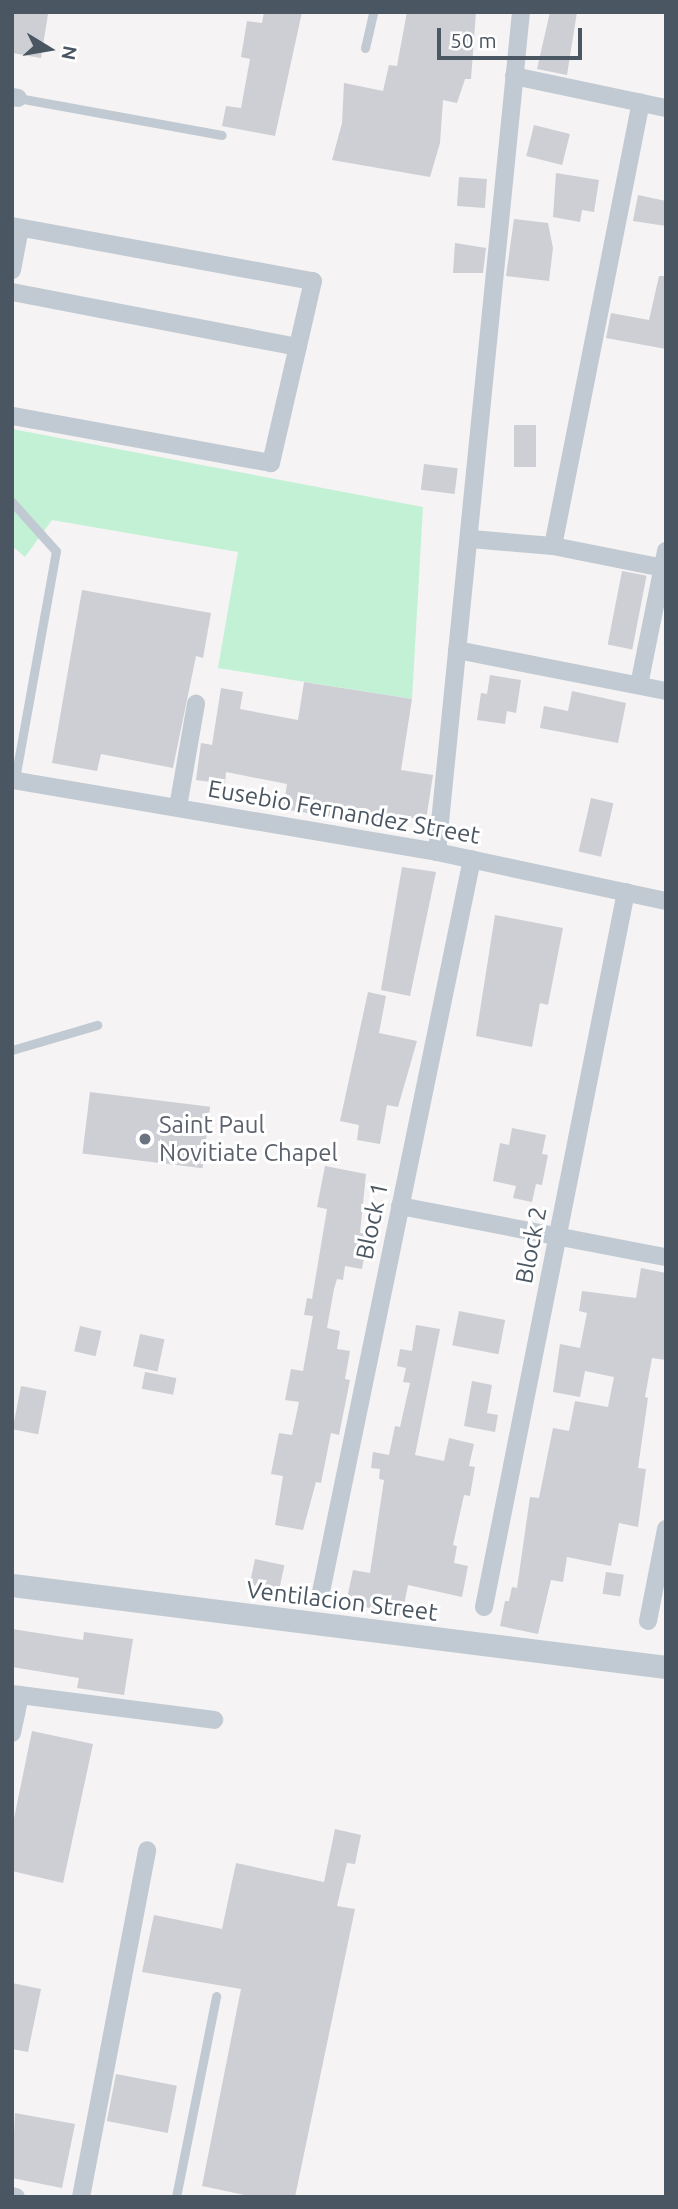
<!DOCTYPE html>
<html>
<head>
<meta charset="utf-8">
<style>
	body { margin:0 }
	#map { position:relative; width:678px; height:2209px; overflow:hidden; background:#f5f3f3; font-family:Ubuntu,sans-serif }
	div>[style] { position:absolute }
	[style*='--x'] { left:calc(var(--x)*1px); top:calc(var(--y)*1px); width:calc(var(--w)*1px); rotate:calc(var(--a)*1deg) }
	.green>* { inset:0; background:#c3f1d5 }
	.building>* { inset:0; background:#cdcfd5; transform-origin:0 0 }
	.service>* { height:9px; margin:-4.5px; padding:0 4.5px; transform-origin:4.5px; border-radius:4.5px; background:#c1cad2 }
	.minor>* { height:18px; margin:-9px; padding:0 9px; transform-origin:9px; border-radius:9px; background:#c1cad2 }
	.tertiary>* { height:23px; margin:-11.5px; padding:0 11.5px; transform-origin:11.5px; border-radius:11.5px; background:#c1cad2 }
	.dots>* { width:19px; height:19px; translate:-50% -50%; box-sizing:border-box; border:4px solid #fff; border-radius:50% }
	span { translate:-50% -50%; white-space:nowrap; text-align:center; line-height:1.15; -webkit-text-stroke:6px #fff; paint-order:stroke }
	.street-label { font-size:24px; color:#4a5661 }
	.worship-label { font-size:24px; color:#5b616d }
	.left { translate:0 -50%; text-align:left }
	.frame { position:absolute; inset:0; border:14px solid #4a5661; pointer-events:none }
	.north { position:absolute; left:14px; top:14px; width:70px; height:70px; -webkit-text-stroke:5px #fff; paint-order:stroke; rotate:101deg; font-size:19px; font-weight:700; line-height:28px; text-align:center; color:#4a5661 }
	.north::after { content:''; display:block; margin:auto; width:24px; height:32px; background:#4a5661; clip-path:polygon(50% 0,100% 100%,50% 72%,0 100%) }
	.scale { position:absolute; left:437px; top:28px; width:145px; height:32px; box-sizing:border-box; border:4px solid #4a5661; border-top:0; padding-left:9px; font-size:21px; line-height:24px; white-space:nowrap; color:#4a5661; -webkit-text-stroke:5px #fff; paint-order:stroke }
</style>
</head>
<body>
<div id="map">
	<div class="green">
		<i style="clip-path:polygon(12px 429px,423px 507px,412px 699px,218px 668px,238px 552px,52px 520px,25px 557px,12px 546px)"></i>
	</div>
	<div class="building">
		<i style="clip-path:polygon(12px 12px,48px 14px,41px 58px,12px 53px)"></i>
		<i style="clip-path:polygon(264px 12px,302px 12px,275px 136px,222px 126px,226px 106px,241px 108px,250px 59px,241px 57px,247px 21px,262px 23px)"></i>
		<i style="clip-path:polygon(407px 12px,476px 12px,471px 79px,465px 79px,457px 103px,443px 100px,440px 143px,430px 177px,332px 160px,342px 123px,344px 83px,383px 91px,389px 65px,397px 66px)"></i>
		<i style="clip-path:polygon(550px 12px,577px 12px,567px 75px,537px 69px)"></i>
		<i style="left:534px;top:125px;width:37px;height:32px;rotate:14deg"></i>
		<i style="clip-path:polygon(556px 173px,599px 180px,594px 212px,582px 210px,580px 222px,553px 217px)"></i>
		<i style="left:459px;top:177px;width:28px;height:29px;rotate:4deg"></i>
		<i style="clip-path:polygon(638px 195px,666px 201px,666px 226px,633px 221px)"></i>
		<i style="clip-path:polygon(514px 219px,548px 223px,553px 248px,549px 281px,506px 276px)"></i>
		<i style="clip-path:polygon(455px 243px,486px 248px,483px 273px,453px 273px)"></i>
		<i style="clip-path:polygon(659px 276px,666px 276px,666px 349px,606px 338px,611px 313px,649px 320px)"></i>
		<i style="left:514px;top:425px;width:22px;height:42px"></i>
		<i style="left:424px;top:464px;width:34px;height:26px;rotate:7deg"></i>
		<i style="left:622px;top:571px;width:25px;height:75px;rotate:11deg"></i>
		<i style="clip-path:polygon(82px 590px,211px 613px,203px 658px,196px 656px,173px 768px,101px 754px,97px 771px,52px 763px)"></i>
		<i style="clip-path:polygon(490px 675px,521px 680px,516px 713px,507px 711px,505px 724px,477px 720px,481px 693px,487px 694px)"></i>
		<i style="clip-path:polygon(304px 682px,412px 699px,401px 770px,433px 775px,426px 820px,394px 816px,392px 826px,283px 809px,287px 784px,226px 772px,225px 784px,196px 780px,201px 743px,212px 745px,221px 688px,243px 692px,240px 709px,298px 720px)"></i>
		<i style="clip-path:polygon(572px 691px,626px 703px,618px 743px,540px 728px,544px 706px,568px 711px)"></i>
		<i style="left:591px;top:798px;width:23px;height:55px;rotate:13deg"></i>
		<i style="clip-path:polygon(402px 867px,436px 872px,410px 996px,381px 990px)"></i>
		<i style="clip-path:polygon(495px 915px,563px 928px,548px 1005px,540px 1003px,532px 1047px,476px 1036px)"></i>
		<i style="clip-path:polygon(368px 992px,386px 996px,379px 1033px,417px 1041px,398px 1107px,387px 1105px,380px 1144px,357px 1140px,359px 1125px,340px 1121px)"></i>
		<i style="left:90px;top:1092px;width:121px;height:62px;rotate:7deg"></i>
		<i style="clip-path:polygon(512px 1128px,546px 1135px,542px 1154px,548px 1155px,542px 1185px,536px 1184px,532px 1202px,513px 1198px,516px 1186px,493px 1181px,500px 1143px,509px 1145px)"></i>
		<i style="clip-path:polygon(325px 1166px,366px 1174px,360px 1233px,368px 1234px,362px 1269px,345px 1266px,343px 1280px,337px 1279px,334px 1289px,327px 1328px,340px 1331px,337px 1349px,350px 1351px,345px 1379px,350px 1380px,339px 1435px,331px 1433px,321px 1483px,316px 1482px,303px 1530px,275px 1525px,283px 1476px,271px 1474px,279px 1433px,292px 1435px,299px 1402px,285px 1400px,291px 1369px,303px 1371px,313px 1316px,304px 1315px,307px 1298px,312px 1299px,327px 1209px,317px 1207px)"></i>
		<i style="clip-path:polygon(641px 1268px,666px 1273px,666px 1360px,652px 1358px,645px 1397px,648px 1398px,638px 1468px,646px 1469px,638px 1527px,619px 1523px,611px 1566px,567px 1557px,563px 1582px,551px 1580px,538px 1634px,500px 1626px,505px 1601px,509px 1601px,512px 1587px,517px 1588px,530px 1497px,539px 1498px,553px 1428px,569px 1431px,575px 1401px,608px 1407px,614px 1377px,585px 1371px,580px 1397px,553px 1392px,560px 1344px,580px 1348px,587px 1313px,579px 1311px,582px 1291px,636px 1298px)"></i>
		<i style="left:459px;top:1311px;width:47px;height:35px;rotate:11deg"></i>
		<i style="clip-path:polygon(416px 1325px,440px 1329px,415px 1455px,444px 1461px,449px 1438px,474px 1444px,469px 1466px,475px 1467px,470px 1496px,464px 1495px,453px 1545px,457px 1546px,454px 1563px,468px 1566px,462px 1597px,408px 1585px,402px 1615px,346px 1603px,353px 1570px,370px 1573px,384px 1480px,379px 1479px,380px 1469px,371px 1468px,373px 1452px,389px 1455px,395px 1426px,400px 1427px,410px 1383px,403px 1382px,406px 1368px,397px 1366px,400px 1349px,412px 1351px)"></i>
		<i style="left:80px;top:1326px;width:22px;height:26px;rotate:13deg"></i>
		<i style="left:140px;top:1334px;width:25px;height:33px;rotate:12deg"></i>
		<i style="left:145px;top:1372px;width:32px;height:17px;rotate:11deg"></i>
		<i style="clip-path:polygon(472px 1381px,492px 1385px,487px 1413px,498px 1415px,495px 1432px,464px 1426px)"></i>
		<i style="left:21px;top:1386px;width:26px;height:44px;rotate:11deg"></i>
		<i style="left:255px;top:1559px;width:30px;height:26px;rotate:12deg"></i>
		<i style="left:606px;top:1572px;width:18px;height:22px;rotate:9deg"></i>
		<i style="clip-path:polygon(12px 1629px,83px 1640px,84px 1632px,133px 1639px,124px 1695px,77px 1688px,79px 1678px,12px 1667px)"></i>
		<i style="clip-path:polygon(32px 1731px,93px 1744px,63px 1883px,12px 1871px,12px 1828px)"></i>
		<i style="clip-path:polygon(335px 1829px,361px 1835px,355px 1864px,347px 1863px,337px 1906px,355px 1909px,295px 2197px,254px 2197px,202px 2186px,241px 1989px,142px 1972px,154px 1915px,222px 1929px,236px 1863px,324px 1882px)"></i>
		<i style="clip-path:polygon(12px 1983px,41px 1989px,28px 2052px,12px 2049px)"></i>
		<i style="left:116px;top:2074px;width:62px;height:48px;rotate:11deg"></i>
		<i style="clip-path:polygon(15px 2113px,75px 2124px,62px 2188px,12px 2178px)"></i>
	</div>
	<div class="service">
		<i style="--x:365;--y:48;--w:37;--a:-77"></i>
		<i style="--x:18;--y:98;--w:207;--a:10.3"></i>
		<i style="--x:12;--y:502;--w:66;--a:48.1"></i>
		<i style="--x:56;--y:551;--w:233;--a:100.2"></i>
		<i style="--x:12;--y:1050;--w:89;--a:-16.4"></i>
		<i style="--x:176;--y:2197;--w:205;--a:-78.7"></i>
	</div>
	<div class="minor">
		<i style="--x:514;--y:76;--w:155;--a:11.9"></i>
		<i style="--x:12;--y:97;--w:6;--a:9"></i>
		<i style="--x:12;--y:226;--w:306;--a:10.4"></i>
		<i style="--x:313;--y:281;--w:187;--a:103"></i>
		<i style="--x:271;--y:463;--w:263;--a:-169.7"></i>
		<i style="--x:12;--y:270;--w:43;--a:-79.2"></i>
		<i style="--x:12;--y:292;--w:291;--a:10.9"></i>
		<i style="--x:471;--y:539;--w:82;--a:4.9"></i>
		<i style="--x:553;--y:546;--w:112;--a:11.3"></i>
		<i style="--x:553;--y:546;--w:452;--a:-78.8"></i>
		<i style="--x:457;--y:650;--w:213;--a:11.1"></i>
		<i style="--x:639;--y:685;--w:137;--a:-78.6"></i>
		<i style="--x:12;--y:780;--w:431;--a:9.6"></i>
		<i style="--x:437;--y:852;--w:234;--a:12.1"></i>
		<i style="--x:178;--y:807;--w:105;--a:-80.1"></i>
		<i style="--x:437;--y:852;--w:844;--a:-84.29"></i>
		<i style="--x:400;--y:1206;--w:271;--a:10.9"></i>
		<i style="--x:321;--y:1592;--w:748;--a:-78.36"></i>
		<i style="--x:484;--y:1607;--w:729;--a:-78.77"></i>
		<i style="--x:648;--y:1621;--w:94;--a:-78.9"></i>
		<i style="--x:12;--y:1694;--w:204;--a:7.3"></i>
		<i style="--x:12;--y:1733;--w:39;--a:-78"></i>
		<i style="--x:12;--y:2196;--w:4;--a:14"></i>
		<i style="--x:81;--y:2197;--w:353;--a:-79.2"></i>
	</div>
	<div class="tertiary">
		<i style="--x:12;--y:1585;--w:659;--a:7.15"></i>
	</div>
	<div class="dots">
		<i style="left:145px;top:1139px;background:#6b7280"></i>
	</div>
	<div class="street-label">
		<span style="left:344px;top:812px;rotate:10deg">Eusebio Fernandez Street</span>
		<span style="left:372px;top:1221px;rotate:-78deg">Block 1</span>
		<span style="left:531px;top:1245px;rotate:-79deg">Block 2</span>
		<span style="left:342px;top:1601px;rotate:7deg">Ventilacion Street</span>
	</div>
	<div class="worship-label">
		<span class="left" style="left:159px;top:1139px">Saint Paul<br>Novitiate Chapel</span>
	</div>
	<div class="frame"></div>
	<div class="north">N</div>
	<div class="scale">50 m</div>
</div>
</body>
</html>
